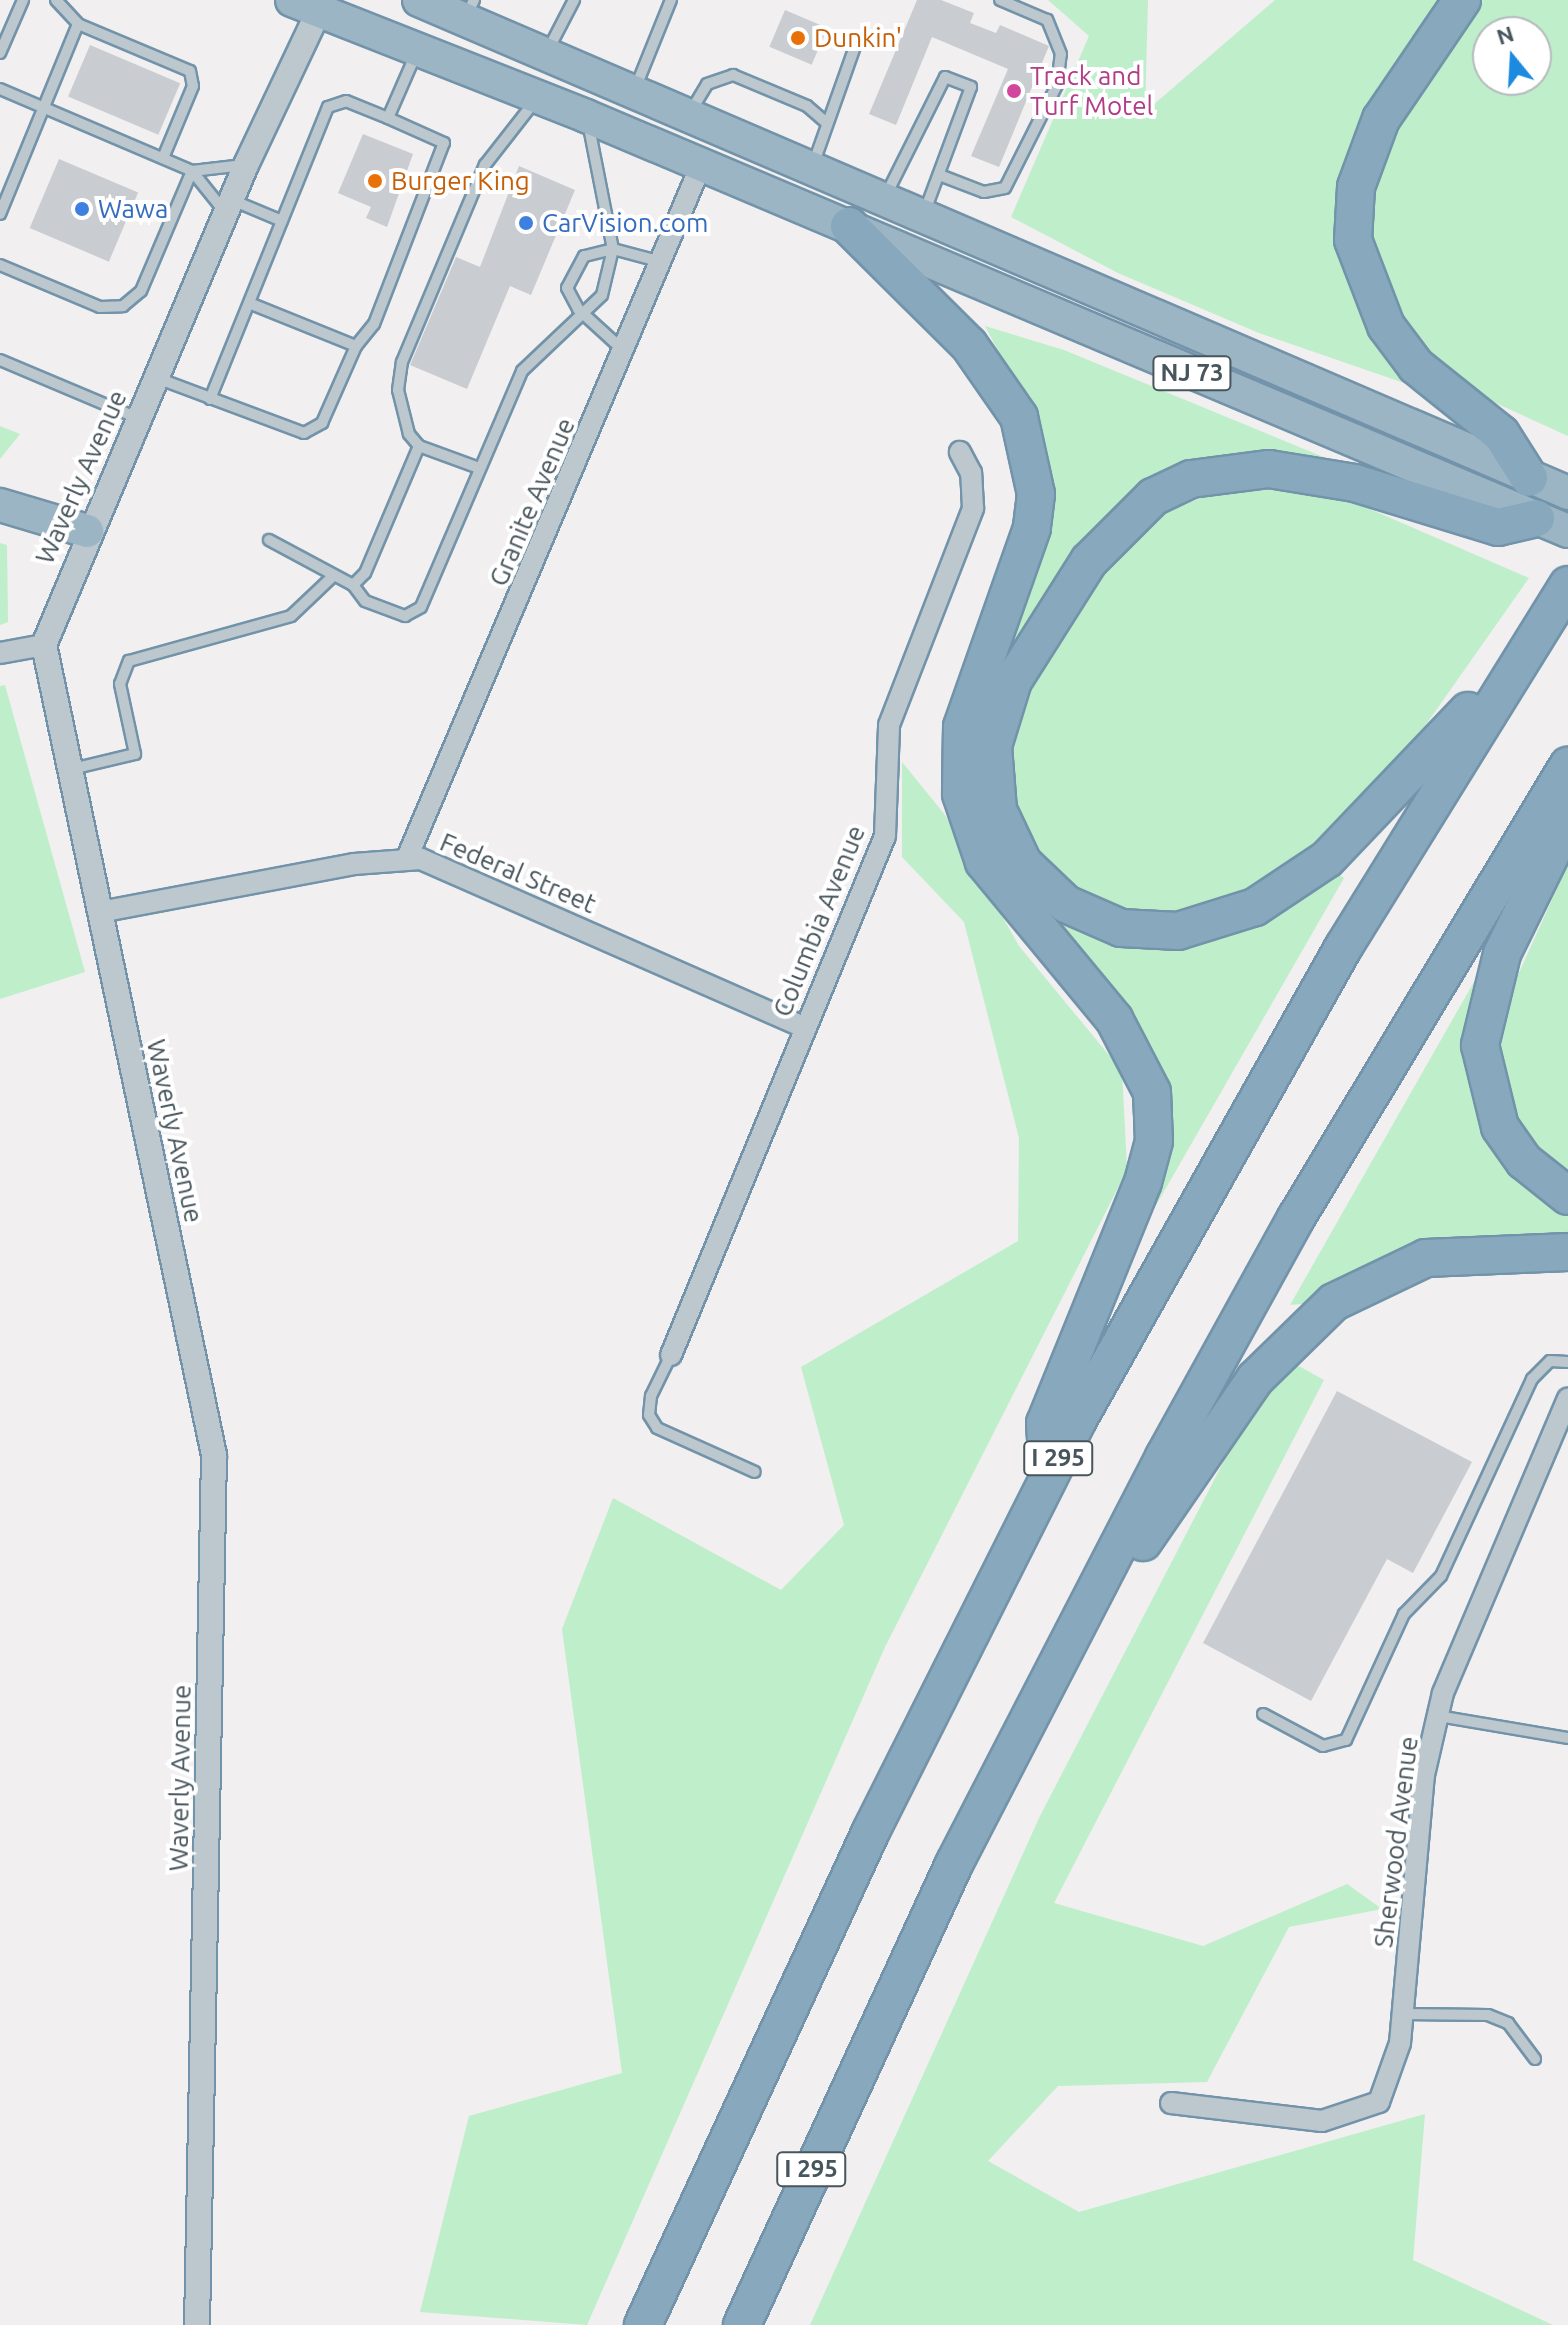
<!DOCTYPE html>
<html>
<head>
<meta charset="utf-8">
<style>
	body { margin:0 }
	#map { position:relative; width:1568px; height:2325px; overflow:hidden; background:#f1efef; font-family:Ubuntu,sans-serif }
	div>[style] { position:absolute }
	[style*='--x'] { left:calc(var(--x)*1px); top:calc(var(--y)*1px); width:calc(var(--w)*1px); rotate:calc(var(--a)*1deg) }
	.green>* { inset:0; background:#beeeca }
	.building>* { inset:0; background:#c9cdd1; transform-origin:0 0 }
	.roads { filter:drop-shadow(2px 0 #7293a9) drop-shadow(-2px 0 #7293a9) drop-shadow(0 2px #7293a9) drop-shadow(0 -2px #7293a9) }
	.service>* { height:10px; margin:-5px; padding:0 5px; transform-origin:5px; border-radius:5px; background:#bdc8ce }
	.minor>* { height:20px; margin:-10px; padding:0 10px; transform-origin:10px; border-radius:10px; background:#bdc8ce }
	.tertiary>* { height:24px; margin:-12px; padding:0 12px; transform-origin:12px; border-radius:12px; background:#bdc8ce }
	.trunk>* { height:32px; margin:-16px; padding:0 16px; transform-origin:16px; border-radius:16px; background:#9bb5c5 }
	.motorway>* { height:36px; margin:-18px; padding:0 18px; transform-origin:18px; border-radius:18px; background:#87a8bd }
	.dots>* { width:22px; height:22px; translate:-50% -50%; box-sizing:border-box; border:4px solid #fff; border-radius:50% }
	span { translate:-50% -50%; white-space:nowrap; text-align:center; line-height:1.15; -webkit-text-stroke:8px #fff; paint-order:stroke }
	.shield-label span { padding:2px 6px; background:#fff; border:2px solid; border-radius:6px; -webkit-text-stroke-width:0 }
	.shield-label { font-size:24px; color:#47555c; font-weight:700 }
	.food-label { font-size:26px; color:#c56008 }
	.left { translate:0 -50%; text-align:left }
	.hotel-label { font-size:26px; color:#b23c85 }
	.shop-label { font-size:26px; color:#366cbe }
	.street-label { font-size:26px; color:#47555c }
	.north { position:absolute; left:1472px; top:16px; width:80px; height:80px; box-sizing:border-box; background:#fff; border:2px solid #b5bbbe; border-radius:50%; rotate:342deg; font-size:22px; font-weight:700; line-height:32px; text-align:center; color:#47555c }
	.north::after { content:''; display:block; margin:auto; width:28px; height:36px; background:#1c8ade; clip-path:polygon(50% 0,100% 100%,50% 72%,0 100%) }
</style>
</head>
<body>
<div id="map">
	<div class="green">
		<i style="clip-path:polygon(1048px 0,1148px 0,1145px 112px,1275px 0,1444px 0,1372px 107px,1336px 207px,1350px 285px,1404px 383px,1259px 333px,1118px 273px,1011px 217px,1089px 36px)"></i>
		<i style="clip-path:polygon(evenodd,1483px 0,1568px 0,1568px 436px,1487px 399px,1428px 351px,1383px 290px,1370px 256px,1369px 189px,1400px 113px,1483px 0,1488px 32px,1536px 32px,1536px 80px,1488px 80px,1488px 32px)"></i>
		<i style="clip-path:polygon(985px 326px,1064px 350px,1350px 468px,1208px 460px,1127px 500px,1032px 616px,985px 726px,980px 775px,992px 833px,1024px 884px,1077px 926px,1136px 944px,1174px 945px,1233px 931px,1338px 874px,1344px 878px,1143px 1228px,1169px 1123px,1149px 1045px,1000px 865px,972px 790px,973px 738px,1036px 560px,1050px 492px,1038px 427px)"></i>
		<i style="clip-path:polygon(0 426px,20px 434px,0 459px)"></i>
		<i style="clip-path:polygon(1279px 490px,1342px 497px,1529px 578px,1375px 797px,1285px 874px,1197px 914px,1133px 915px,1074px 892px,1035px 854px,1009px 791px,1013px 722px,1038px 665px,1091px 584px,1158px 516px,1218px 491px)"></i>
		<i style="clip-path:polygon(0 543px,7px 545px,8px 622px,0 625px)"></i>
		<i style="clip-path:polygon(5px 685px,85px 972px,0 999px,0 686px)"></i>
		<i style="clip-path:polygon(902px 762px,945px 815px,1019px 946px,1122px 1071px,1127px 1170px,885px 1647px,587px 2325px,420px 2312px,469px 2116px,622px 2073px,562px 1629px,613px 1498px,781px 1590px,844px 1525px,801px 1367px,1018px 1241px,1019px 1138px,964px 922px,902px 857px)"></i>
		<i style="clip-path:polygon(1568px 864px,1568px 1180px,1510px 1114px,1497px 1061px,1504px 1006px)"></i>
		<i style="clip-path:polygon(1487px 959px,1468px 1045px,1568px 1211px,1568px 1238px,1416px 1248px,1363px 1268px,1312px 1303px,1290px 1305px)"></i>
		<i style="clip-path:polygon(1288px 1360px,1324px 1380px,1054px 1903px,1203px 1946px,1347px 1884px,1382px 1909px,1289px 1927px,1207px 2082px,1058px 2086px,988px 2161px,1079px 2212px,1425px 2114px,1413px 2260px,1553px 2325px,810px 2325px,1040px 1816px,1253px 1405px)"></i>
	</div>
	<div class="building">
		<i style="clip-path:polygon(917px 0,941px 0,974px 13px,970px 23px,996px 33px,1000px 25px,1049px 46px,999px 167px,971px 156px,1008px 69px,932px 37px,896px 125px,869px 114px)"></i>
		<i style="left:785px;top:10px;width:46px;height:40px;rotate:23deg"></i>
		<i style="left:90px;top:45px;width:98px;height:56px;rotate:23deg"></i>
		<i style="clip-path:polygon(363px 134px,413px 154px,387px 227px,366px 218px,371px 207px,338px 193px)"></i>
		<i style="left:59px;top:159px;width:86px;height:75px;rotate:23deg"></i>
		<i style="clip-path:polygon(519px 166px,575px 190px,531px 295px,510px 286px,467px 389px,410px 365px,456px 257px,480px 267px)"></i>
		<i style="clip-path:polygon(1337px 1391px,1472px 1462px,1413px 1573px,1387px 1559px,1311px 1701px,1203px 1643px)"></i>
	</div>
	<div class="roads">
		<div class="service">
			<i style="--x:56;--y:0;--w:33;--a:47"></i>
			<i style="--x:466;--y:17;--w:19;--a:-65"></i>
			<i style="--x:547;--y:52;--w:59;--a:-62.6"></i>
			<i style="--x:0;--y:53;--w:58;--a:-66.5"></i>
			<i style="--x:0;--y:89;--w:209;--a:23.1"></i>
			<i style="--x:192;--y:171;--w:53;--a:51.2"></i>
			<i style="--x:635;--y:89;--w:96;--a:-68"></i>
			<i style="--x:691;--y:111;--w:31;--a:-59"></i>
			<i style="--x:707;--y:84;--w:28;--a:-19"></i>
			<i style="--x:733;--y:75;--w:80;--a:22.7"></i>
			<i style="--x:807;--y:106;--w:23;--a:41"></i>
			<i style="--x:588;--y:122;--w:129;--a:78.9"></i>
			<i style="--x:613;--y:249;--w:30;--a:166"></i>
			<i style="--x:584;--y:256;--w:36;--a:118"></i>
			<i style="--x:567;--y:288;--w:24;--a:62"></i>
			<i style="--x:578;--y:309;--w:62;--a:42.4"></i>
			<i style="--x:813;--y:165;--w:123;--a:-70.5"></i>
			<i style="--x:942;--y:176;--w:45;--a:20.9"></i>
			<i style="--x:984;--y:192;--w:21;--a:-11"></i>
			<i style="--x:1005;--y:188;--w:115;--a:-63.2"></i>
			<i style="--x:1057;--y:85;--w:31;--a:-83"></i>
			<i style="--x:1061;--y:54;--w:37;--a:-112"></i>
			<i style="--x:1047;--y:20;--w:51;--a:-156.9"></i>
			<i style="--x:886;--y:195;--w:132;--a:-63.4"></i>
			<i style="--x:945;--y:77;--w:28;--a:21"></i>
			<i style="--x:971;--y:87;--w:132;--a:110.4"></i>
			<i style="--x:232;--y:200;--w:54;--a:22.8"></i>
			<i style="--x:0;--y:214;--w:205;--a:-67.7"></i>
			<i style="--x:78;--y:24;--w:121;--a:22.8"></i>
			<i style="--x:190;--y:71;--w:15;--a:79"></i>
			<i style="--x:193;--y:86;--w:78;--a:112.6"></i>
			<i style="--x:0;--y:265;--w:108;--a:22.8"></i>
			<i style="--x:100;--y:307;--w:23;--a:-2"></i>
			<i style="--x:123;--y:306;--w:23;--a:-40"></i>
			<i style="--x:141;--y:291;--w:130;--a:-67"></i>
			<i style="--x:192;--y:171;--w:52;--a:-6.6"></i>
			<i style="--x:254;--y:305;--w:110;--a:21.9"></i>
			<i style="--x:356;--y:346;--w:28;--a:-51"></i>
			<i style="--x:374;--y:324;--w:194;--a:-68.9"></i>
			<i style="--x:444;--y:143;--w:61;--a:-155.9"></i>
			<i style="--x:0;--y:360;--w:149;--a:22.9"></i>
			<i style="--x:157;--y:378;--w:157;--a:20.5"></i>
			<i style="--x:304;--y:433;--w:21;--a:-29"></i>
			<i style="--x:322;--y:423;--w:84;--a:-66.2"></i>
			<i style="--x:210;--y:399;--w:315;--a:-68"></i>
			<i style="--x:328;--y:107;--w:19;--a:-18"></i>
			<i style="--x:346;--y:101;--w:45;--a:22"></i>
			<i style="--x:388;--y:118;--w:70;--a:-66.4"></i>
			<i style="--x:419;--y:446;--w:138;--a:113"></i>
			<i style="--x:365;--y:573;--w:17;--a:135"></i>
			<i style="--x:353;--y:585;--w:20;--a:53"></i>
			<i style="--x:365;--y:601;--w:43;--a:20.6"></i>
			<i style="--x:405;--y:616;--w:18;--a:-29"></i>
			<i style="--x:421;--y:607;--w:257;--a:-66.8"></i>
			<i style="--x:522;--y:371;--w:110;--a:-43.5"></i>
			<i style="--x:602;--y:295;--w:47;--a:-76.6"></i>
			<i style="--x:613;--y:249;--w:51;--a:14.9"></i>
			<i style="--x:479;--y:468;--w:64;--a:-159.9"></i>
			<i style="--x:419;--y:446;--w:16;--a:-130"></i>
			<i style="--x:409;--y:434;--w:45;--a:-104"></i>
			<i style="--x:398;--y:390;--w:28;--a:-82"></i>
			<i style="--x:402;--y:362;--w:214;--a:-67.2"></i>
			<i style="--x:485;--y:165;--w:81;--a:-52"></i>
			<i style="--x:269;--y:540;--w:95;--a:28.2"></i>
			<i style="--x:72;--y:769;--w:65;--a:-13.4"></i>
			<i style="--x:135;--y:754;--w:72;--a:-102.1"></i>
			<i style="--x:120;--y:684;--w:25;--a:-69"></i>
			<i style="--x:129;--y:661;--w:168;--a:-15.5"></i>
			<i style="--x:291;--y:616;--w:55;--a:-43.5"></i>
			<i style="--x:671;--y:1355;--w:46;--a:116"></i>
			<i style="--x:651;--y:1396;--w:19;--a:96"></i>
			<i style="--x:649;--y:1415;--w:15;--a:58"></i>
			<i style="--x:657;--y:1428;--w:107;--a:24.2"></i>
			<i style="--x:1263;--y:1714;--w:68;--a:28.1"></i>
			<i style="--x:1323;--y:1746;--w:24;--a:-15"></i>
			<i style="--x:1346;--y:1740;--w:139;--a:-65.3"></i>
			<i style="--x:1404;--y:1614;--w:53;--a:-45.8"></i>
			<i style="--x:1441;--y:1576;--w:217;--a:-65.2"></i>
			<i style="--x:1532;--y:1379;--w:25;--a:-45"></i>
			<i style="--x:1550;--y:1361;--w:18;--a:3"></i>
			<i style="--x:1438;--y:1716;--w:132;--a:9.6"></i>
			<i style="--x:1403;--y:2014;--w:85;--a:0.7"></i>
			<i style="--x:1488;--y:2015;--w:22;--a:22"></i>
			<i style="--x:1508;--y:2023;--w:45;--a:53.1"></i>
		</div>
		<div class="minor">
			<i style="--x:0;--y:653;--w:45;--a:-10.3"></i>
			<i style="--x:407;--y:858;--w:753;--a:-67.01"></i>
			<i style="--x:100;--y:912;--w:258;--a:-10.7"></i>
			<i style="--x:354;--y:864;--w:67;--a:-4.3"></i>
			<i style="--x:421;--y:859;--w:418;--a:23.7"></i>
			<i style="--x:671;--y:1355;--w:561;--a:-67.59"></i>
			<i style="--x:885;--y:836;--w:111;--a:-87.9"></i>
			<i style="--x:889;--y:725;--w:233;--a:-68.8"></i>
			<i style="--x:973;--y:508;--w:35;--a:-93"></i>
			<i style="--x:971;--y:473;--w:24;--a:-118"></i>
			<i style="--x:1171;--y:2103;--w:152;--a:6.8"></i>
			<i style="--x:1322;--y:2121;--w:60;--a:-18.4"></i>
			<i style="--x:1379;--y:2102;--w:63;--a:-70.4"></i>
			<i style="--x:1400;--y:2043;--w:269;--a:-84.9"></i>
			<i style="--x:1424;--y:1775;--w:84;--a:-77"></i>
			<i style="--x:1443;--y:1693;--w:320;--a:-67"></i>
		</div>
		<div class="tertiary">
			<i style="--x:197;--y:2325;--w:870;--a:-88.88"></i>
			<i style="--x:214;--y:1455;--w:828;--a:-101.85"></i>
			<i style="--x:44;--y:645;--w:521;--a:-67.18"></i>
			<i style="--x:246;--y:165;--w:183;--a:-64.7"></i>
		</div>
		<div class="trunk">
			<i style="--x:292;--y:0;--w:316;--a:21.5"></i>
			<i style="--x:586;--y:116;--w:1066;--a:22.91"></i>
			<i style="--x:419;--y:0;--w:1250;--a:23.22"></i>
			<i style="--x:0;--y:505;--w:91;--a:16.6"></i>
		</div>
		<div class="motorway">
			<i style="--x:1462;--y:0;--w:144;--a:124.2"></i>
			<i style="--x:1381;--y:119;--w:72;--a:110.2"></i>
			<i style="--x:1356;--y:187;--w:53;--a:93.2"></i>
			<i style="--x:1353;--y:240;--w:92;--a:69"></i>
			<i style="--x:1386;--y:326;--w:50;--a:53.1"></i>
			<i style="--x:1416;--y:366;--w:109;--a:38.7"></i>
			<i style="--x:1501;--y:434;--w:52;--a:57.5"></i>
			<i style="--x:849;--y:226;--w:169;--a:44.8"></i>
			<i style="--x:969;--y:345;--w:88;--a:55.2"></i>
			<i style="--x:1019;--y:417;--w:79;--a:77.6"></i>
			<i style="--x:1036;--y:494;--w:34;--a:97"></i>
			<i style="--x:1032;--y:528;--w:211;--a:109.4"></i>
			<i style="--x:962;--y:727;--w:67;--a:90.9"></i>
			<i style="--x:961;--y:794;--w:72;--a:71.3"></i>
			<i style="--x:984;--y:862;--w:204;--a:50.4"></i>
			<i style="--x:1114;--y:1019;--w:82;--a:62.5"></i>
			<i style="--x:1152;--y:1092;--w:49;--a:87.7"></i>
			<i style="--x:1154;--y:1141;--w:42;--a:105"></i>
			<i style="--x:1143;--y:1182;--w:260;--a:112.1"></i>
			<i style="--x:1045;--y:1423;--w:51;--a:86.6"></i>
			<i style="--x:1468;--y:711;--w:204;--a:133.6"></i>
			<i style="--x:1327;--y:859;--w:87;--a:146.3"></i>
			<i style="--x:1255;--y:907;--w:81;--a:162.7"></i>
			<i style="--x:1178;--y:931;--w:57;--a:-177"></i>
			<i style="--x:1121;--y:928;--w:60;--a:-156.4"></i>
			<i style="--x:1066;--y:904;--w:59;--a:-136.4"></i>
			<i style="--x:1023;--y:863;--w:59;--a:-115.3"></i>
			<i style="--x:998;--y:810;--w:64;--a:-94.5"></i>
			<i style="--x:993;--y:746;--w:68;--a:-72.9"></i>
			<i style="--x:1013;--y:681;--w:142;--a:-57.7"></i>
			<i style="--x:1089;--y:561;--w:91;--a:-45"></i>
			<i style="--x:1153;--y:497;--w:42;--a:-25.3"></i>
			<i style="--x:1191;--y:479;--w:79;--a:-7.3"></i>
			<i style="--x:1269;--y:469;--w:87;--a:9.2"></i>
			<i style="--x:1355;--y:483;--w:150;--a:17.1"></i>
			<i style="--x:1498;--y:527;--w:39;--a:-13"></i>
			<i style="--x:1568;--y:819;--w:150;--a:116.1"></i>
			<i style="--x:1502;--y:954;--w:94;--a:103.6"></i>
			<i style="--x:1480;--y:1045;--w:84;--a:76.3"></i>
			<i style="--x:1500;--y:1127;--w:42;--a:54.8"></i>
			<i style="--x:1524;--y:1161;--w:56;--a:38.5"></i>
			<i style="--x:1143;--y:1542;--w:198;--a:-55.5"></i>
			<i style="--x:1255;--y:1379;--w:110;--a:-44.3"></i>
			<i style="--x:1334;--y:1302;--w:102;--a:-25.6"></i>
			<i style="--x:1426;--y:1258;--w:142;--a:-2.4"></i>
			<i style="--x:643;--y:2325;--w:544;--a:-65.22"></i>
			<i style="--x:871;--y:1831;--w:457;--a:-63.3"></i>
			<i style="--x:1076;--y:1423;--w:545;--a:-60.66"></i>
			<i style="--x:1343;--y:948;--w:427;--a:-58.2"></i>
			<i style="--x:742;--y:2325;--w:507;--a:-65.3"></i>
			<i style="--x:954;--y:1864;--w:458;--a:-62.7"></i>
			<i style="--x:1164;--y:1457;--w:273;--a:-61.1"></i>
			<i style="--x:1296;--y:1218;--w:528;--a:-58.96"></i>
		</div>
	</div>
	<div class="dots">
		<i style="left:798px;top:38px;background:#e8710a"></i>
		<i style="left:1014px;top:91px;background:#d1479c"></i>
		<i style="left:375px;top:181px;background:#e8710a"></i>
		<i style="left:82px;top:209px;background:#3f7fe0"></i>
		<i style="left:526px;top:223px;background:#3f7fe0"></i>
	</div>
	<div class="shield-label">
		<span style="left:1192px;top:373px">NJ 73</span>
		<span style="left:1058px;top:1458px">I 295</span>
		<span style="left:811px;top:2169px">I 295</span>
	</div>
	<div class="food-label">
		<span class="left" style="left:814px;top:38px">Dunkin'</span>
		<span class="left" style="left:391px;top:181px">Burger King</span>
	</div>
	<div class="hotel-label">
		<span class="left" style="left:1030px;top:91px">Track and<br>Turf Motel</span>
	</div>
	<div class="shop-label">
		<span class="left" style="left:98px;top:209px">Wawa</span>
		<span class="left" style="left:542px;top:223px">CarVision.com</span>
	</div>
	<div class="street-label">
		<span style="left:81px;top:477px;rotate:-66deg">Waverly Avenue</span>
		<span style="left:532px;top:502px;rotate:-67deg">Granite Avenue</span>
		<span style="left:518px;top:873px;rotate:23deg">Federal Street</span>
		<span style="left:819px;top:921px;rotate:-68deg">Columbia Avenue</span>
		<span style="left:175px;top:1131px;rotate:78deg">Waverly Avenue</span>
		<span style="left:180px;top:1778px;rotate:-89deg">Waverly Avenue</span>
		<span style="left:1396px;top:1842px;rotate:-83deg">Sherwood Avenue</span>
	</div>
	<div class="north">N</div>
</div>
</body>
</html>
